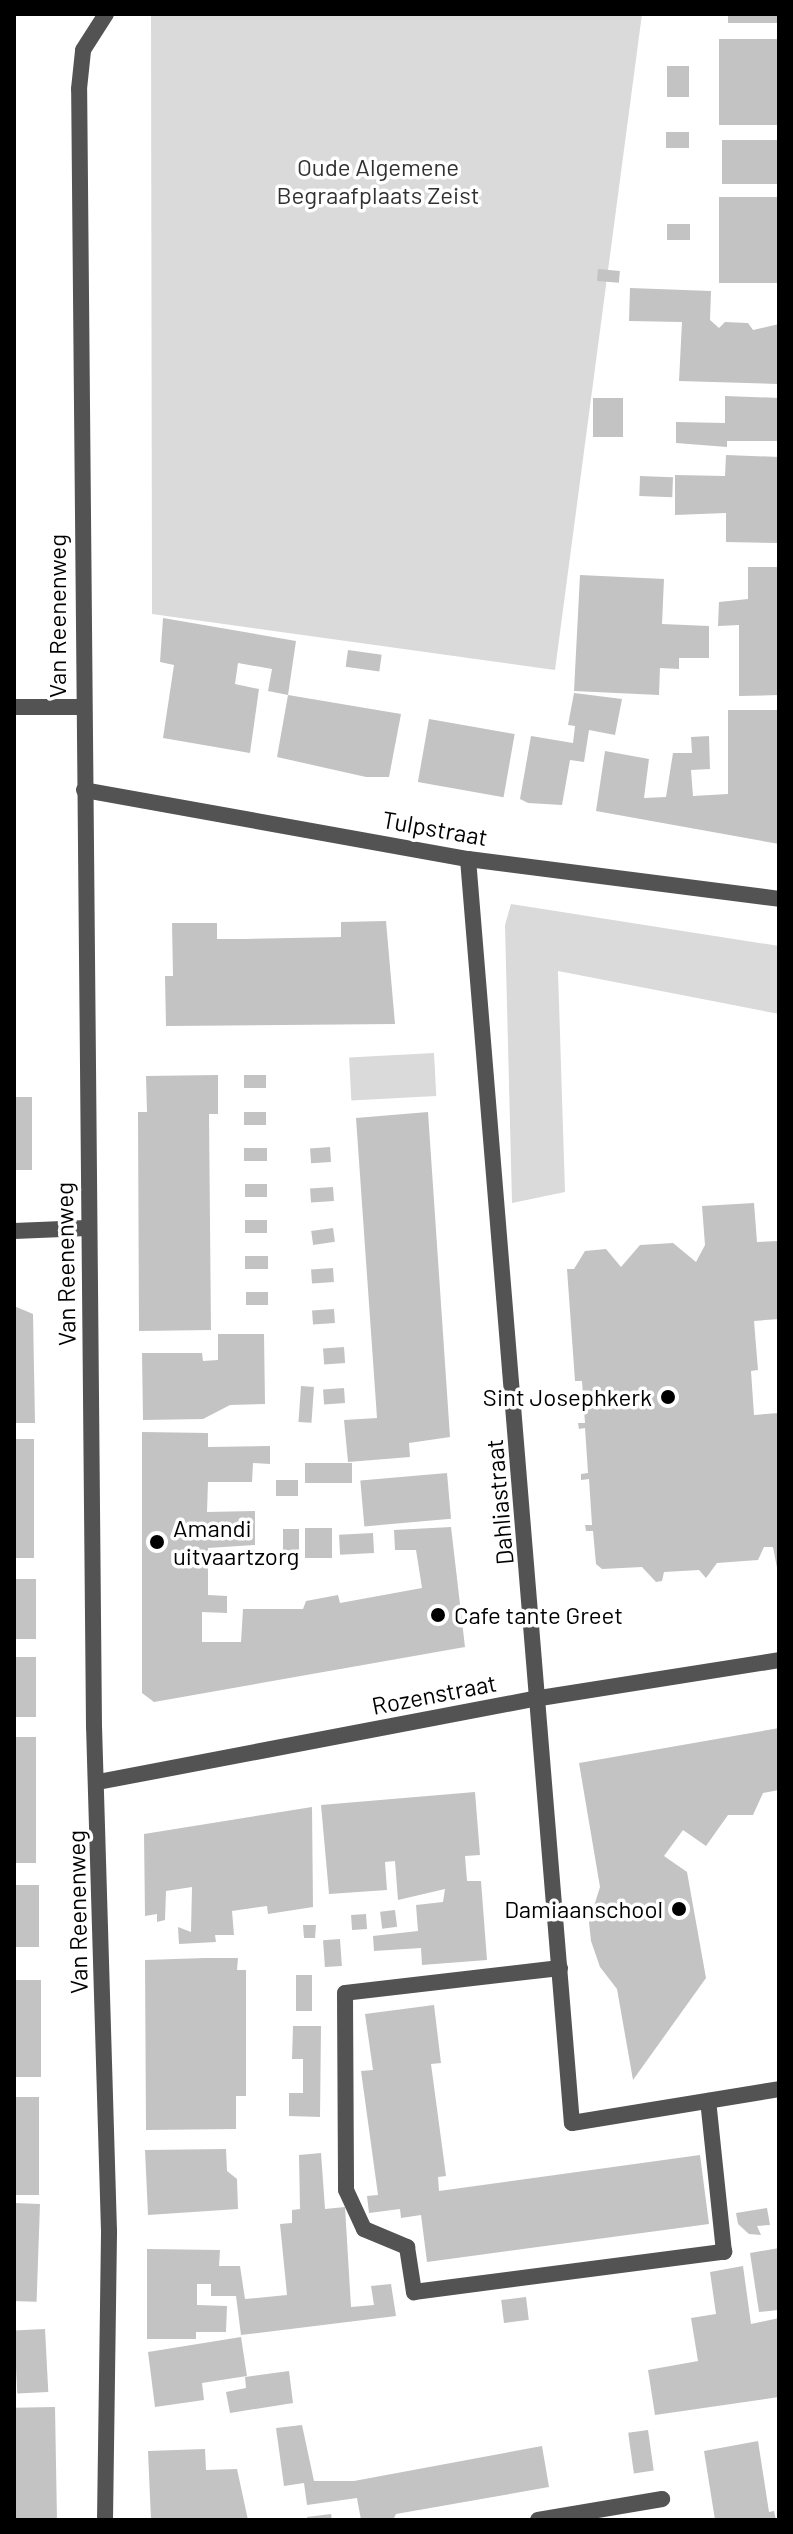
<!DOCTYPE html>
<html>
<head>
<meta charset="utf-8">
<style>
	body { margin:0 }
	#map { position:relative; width:793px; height:2534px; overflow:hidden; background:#fff; font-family:Barlow,sans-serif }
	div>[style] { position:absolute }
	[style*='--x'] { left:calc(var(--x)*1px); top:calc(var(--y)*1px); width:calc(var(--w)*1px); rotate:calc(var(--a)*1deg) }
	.green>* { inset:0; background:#dadada; transform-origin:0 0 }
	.building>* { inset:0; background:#c3c3c3; transform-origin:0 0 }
	.service>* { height:16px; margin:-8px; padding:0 8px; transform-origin:8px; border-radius:8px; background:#535353 }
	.minor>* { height:16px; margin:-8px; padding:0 8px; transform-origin:8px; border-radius:8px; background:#535353 }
	.dots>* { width:22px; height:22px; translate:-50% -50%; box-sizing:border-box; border:4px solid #fff; border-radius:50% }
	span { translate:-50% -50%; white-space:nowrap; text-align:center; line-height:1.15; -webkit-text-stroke:7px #fff; paint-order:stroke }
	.park-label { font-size:24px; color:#313131 }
	.street-label { font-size:24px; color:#000 }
	.poi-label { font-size:24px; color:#000 }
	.right { translate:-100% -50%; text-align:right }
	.left { translate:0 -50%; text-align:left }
	.frame { position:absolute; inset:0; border:16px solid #000; pointer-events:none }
</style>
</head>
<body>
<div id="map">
	<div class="green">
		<i style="clip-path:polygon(151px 14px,642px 14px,555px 670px,152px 614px)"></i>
		<i style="clip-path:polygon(511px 904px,779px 946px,779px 1014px,558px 971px,565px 1192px,512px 1203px,505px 925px)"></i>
		<i style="left:434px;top:1053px;width:43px;height:85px;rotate:87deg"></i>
	</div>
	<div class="building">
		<i style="left:728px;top:14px;width:51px;height:9px"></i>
		<i style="left:719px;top:39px;width:60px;height:86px"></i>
		<i style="left:689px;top:66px;width:31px;height:22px;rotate:90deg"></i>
		<i style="left:689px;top:132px;width:16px;height:23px;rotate:90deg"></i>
		<i style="left:722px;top:140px;width:57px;height:44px"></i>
		<i style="left:779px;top:197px;width:86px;height:60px;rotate:90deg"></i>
		<i style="left:690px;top:224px;width:16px;height:23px;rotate:90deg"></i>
		<i style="left:598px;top:269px;width:22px;height:12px;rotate:5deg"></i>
		<i style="clip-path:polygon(630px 288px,711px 291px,710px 320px,719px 328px,725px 322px,748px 323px,753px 330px,779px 324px,779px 384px,679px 381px,682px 322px,629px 321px)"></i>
		<i style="clip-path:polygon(725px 396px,779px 398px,779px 441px,727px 441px,727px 447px,676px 443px,676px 422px,725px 423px)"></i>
		<i style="left:593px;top:398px;width:30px;height:39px"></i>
		<i style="clip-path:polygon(726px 455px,779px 457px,779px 543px,726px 542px,726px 513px,675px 515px,675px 475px,725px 476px)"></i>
		<i style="left:640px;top:476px;width:33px;height:20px;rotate:2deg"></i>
		<i style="clip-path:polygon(748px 567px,779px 567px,779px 695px,739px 696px,739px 625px,718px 626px,719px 602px,748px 599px)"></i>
		<i style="clip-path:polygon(580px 575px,664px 579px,662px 624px,709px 626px,709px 658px,679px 658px,679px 669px,660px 668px,659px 695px,574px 691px)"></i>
		<i style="clip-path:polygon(163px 618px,296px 641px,288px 695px,268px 691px,272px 669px,238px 663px,235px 684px,259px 689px,250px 753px,163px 738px,174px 665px,160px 662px)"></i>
		<i style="left:348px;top:650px;width:34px;height:17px;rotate:8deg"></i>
		<i style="clip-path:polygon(574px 693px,622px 699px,615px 735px,589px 730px,584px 762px,570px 760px,562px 805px,528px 803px,520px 799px,531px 736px,573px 743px,575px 726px,568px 725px)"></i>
		<i style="clip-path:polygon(288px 695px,401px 714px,389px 777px,366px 777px,277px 757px)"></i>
		<i style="clip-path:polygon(728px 710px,779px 710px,779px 844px,596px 811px,605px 751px,649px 759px,644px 798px,666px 797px,673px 753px,692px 753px,691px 737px,709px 736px,710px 769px,691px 770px,693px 796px,728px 794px)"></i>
		<i style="left:429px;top:719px;width:87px;height:64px;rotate:10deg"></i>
		<i style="clip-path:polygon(386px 921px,395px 1024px,166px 1026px,165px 976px,173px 976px,172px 923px,217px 923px,217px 939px,245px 939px,341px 937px,341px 922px)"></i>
		<i style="clip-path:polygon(218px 1075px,218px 1114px,209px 1114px,211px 1330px,139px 1331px,138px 1112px,147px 1112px,146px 1076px)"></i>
		<i style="left:244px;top:1075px;width:22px;height:13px"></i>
		<i style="left:32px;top:1097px;width:73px;height:18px;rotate:90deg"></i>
		<i style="left:244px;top:1112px;width:22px;height:13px"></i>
		<i style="clip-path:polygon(428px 1112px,450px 1437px,409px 1443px,410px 1457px,348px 1462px,344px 1420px,377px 1418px,356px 1118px)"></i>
		<i style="left:330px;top:1147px;width:15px;height:20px;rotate:86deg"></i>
		<i style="left:244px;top:1148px;width:23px;height:13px"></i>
		<i style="left:245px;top:1184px;width:22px;height:13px"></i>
		<i style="left:333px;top:1187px;width:14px;height:23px;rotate:86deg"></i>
		<i style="clip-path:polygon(754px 1203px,757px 1242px,779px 1241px,779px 1319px,754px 1321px,758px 1370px,751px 1371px,754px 1415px,779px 1413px,779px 1578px,773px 1547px,764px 1547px,758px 1560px,717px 1563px,706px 1578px,699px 1570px,664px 1572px,662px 1581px,656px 1582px,642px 1567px,602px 1569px,596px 1564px,593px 1531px,586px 1531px,585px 1525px,592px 1525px,589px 1479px,581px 1480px,581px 1474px,588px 1473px,585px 1428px,579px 1429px,578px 1423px,585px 1423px,582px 1381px,575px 1381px,567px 1269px,574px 1269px,585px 1251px,606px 1249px,621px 1267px,640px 1245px,673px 1243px,696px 1262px,705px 1245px,702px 1206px)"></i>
		<i style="left:245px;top:1220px;width:22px;height:13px"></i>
		<i style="left:333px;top:1228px;width:14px;height:22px;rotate:82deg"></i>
		<i style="left:245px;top:1256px;width:23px;height:13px"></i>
		<i style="left:333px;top:1268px;width:14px;height:22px;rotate:86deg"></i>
		<i style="left:246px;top:1292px;width:22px;height:13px"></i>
		<i style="clip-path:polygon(14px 1306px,33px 1314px,35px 1423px,14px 1423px)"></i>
		<i style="left:334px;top:1309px;width:14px;height:22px;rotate:86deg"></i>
		<i style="clip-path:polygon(218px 1334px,264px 1334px,265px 1404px,230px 1405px,203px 1419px,143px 1420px,142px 1353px,202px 1353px,203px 1361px,218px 1360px)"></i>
		<i style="left:344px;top:1347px;width:16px;height:21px;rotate:86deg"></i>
		<i style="left:301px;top:1386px;width:13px;height:36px;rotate:4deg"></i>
		<i style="left:344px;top:1388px;width:15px;height:21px;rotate:86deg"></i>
		<i style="clip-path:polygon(142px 1432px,208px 1433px,208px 1447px,270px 1446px,270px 1464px,253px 1463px,252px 1482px,208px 1482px,207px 1512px,255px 1511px,255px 1545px,208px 1548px,208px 1595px,227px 1596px,227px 1613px,202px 1612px,202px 1642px,241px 1642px,243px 1609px,303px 1609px,306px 1601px,338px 1595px,340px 1603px,422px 1588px,416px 1550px,395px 1550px,394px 1530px,451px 1527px,465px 1647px,154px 1702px,142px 1693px)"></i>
		<i style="left:34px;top:1439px;width:119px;height:20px;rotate:90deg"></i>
		<i style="left:352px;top:1463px;width:20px;height:47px;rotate:90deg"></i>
		<i style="left:447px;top:1473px;width:46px;height:87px;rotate:85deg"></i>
		<i style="left:298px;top:1480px;width:16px;height:22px;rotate:90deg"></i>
		<i style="left:332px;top:1528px;width:30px;height:27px;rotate:90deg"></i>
		<i style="left:283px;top:1529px;width:16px;height:32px"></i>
		<i style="left:373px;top:1533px;width:20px;height:34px;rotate:87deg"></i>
		<i style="left:14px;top:1579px;width:22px;height:60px"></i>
		<i style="left:14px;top:1657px;width:22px;height:60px"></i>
		<i style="clip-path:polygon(779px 1728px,779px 1790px,763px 1793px,753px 1815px,728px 1815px,706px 1846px,683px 1830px,664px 1856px,687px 1872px,706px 1978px,633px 2080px,617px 1989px,600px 1967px,591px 1941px,589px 1922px,600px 1887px,579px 1763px)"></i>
		<i style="left:14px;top:1737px;width:22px;height:126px"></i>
		<i style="clip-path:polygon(475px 1792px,480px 1855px,465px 1856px,467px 1881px,481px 1881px,487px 1960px,422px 1965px,421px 1948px,374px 1951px,373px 1936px,418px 1931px,416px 1905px,443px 1902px,445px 1889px,398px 1900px,395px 1861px,385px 1862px,387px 1890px,329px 1894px,321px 1805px)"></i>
		<i style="clip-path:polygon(312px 1807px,313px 1907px,268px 1914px,267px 1906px,232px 1911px,234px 1935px,215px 1935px,216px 1942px,179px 1944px,178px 1927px,191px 1932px,192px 1887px,166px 1891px,165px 1920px,157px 1922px,157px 1914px,145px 1916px,144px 1834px)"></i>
		<i style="left:14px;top:1885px;width:25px;height:62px"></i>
		<i style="left:395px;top:1910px;width:17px;height:15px;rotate:83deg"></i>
		<i style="left:366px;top:1914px;width:15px;height:15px;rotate:86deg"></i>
		<i style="clip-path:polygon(303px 1925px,316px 1925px,315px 1938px,304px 1938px)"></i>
		<i style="left:340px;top:1939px;width:27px;height:17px;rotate:86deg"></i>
		<i style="clip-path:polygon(205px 1958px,238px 1958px,237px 1970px,246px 1970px,246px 2096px,236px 2096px,236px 2129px,146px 2130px,145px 1960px)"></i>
		<i style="left:296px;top:1975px;width:16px;height:36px"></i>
		<i style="left:14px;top:1980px;width:27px;height:97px"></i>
		<i style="clip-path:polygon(434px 2005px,441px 2063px,431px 2064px,446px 2176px,438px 2177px,439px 2191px,700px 2155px,709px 2224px,427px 2262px,421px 2215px,401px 2218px,400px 2209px,369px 2213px,367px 2196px,378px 2195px,361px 2071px,373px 2070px,365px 2014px)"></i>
		<i style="clip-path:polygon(293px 2026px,321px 2026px,320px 2117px,289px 2116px,289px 2093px,303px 2093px,303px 2059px,292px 2059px)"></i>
		<i style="left:14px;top:2097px;width:25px;height:98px"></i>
		<i style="clip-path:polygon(226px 2149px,227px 2171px,237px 2179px,238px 2209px,148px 2215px,145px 2150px)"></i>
		<i style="clip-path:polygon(321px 2153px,325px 2209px,345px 2207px,351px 2307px,374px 2305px,371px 2286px,391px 2284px,396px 2316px,241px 2335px,236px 2296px,211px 2296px,211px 2284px,197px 2284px,197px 2305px,227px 2306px,226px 2332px,196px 2332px,196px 2339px,147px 2339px,147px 2249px,220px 2250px,219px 2266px,240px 2266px,245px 2299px,287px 2295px,280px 2224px,292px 2223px,292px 2210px,300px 2209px,299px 2155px)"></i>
		<i style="left:14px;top:2203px;width:26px;height:98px;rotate:2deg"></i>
		<i style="clip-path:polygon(767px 2208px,770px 2225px,757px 2226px,761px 2235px,749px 2234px,738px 2224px,736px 2213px)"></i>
		<i style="clip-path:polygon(779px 2248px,779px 2310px,759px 2312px,750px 2253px)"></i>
		<i style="clip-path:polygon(743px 2266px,751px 2324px,779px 2318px,779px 2397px,655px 2415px,648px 2370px,698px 2361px,691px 2318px,716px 2314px,710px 2272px)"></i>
		<i style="left:526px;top:2297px;width:23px;height:25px;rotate:83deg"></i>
		<i style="left:45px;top:2329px;width:63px;height:31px;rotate:87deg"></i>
		<i style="clip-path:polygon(241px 2337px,247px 2376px,202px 2383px,204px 2400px,155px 2407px,148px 2352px)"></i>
		<i style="clip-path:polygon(289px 2371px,293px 2403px,230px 2413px,226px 2392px,246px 2388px,245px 2377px)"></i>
		<i style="left:55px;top:2407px;width:113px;height:41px;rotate:89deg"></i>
		<i style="clip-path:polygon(302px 2425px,314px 2481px,354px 2481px,542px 2446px,549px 2487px,396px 2514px,393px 2520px,361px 2520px,357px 2498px,307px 2505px,304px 2483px,284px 2486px,276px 2428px)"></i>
		<i style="left:648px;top:2430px;width:41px;height:20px;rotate:82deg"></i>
		<i style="clip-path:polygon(758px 2441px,769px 2512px,774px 2511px,776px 2520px,715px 2520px,704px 2451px)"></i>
		<i style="clip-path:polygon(205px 2449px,206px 2470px,237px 2469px,248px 2520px,151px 2520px,148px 2451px)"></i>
		<i style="clip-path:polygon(331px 2514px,332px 2520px,308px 2520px,307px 2517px)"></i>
	</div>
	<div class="service">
		<i style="--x:560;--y:1968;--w:216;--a:173.4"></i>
		<i style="--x:345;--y:1993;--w:197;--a:89.7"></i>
		<i style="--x:346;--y:2190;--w:43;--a:65.2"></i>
		<i style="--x:364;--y:2229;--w:47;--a:22.7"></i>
		<i style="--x:407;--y:2247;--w:46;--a:81.2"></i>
		<i style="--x:414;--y:2292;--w:313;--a:-7.4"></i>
		<i style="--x:724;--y:2252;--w:152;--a:-96"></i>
		<i style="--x:538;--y:2520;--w:126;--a:-9.6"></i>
	</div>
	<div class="minor">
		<i style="--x:14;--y:707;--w:67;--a:0"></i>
		<i style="--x:84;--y:790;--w:390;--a:10.2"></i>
		<i style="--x:468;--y:859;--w:314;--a:7.3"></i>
		<i style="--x:468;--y:859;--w:1268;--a:85.3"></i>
		<i style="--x:572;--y:2123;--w:210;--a:-9.3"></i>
		<i style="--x:14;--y:1231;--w:73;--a:-2.4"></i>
		<i style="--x:98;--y:1782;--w:450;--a:-10.8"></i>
		<i style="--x:540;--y:1698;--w:242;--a:-9"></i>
		<i style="--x:105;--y:2520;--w:289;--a:-89.2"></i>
		<i style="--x:109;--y:2231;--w:504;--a:-91.7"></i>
		<i style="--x:94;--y:1727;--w:1638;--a:-90.52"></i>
		<i style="--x:79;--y:89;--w:39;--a:-84"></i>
		<i style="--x:83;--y:50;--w:43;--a:-57.4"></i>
	</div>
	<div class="dots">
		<i style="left:668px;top:1397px;background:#000"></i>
		<i style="left:157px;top:1542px;background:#000"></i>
		<i style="left:438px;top:1615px;background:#000"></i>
		<i style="left:679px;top:1909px;background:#000"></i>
	</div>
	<div class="park-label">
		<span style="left:378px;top:181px">Oude Algemene<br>Begraafplaats Zeist</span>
	</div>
	<div class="street-label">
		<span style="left:57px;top:616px;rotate:-90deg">Van Reenenweg</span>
		<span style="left:435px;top:828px;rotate:10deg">Tulpstraat</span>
		<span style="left:65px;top:1264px;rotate:-91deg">Van Reenenweg</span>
		<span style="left:499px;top:1502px;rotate:-95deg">Dahliastraat</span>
		<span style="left:434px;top:1694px;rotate:-11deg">Rozenstraat</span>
		<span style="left:77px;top:1912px;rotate:-91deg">Van Reenenweg</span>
	</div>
	<div class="poi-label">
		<span class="right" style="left:652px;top:1397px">Sint Josephkerk</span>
		<span class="left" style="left:173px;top:1542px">Amandi<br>uitvaartzorg</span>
		<span class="left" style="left:454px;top:1615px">Cafe tante Greet</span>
		<span class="right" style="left:663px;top:1909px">Damiaanschool</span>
	</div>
	<div class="frame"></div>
</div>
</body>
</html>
